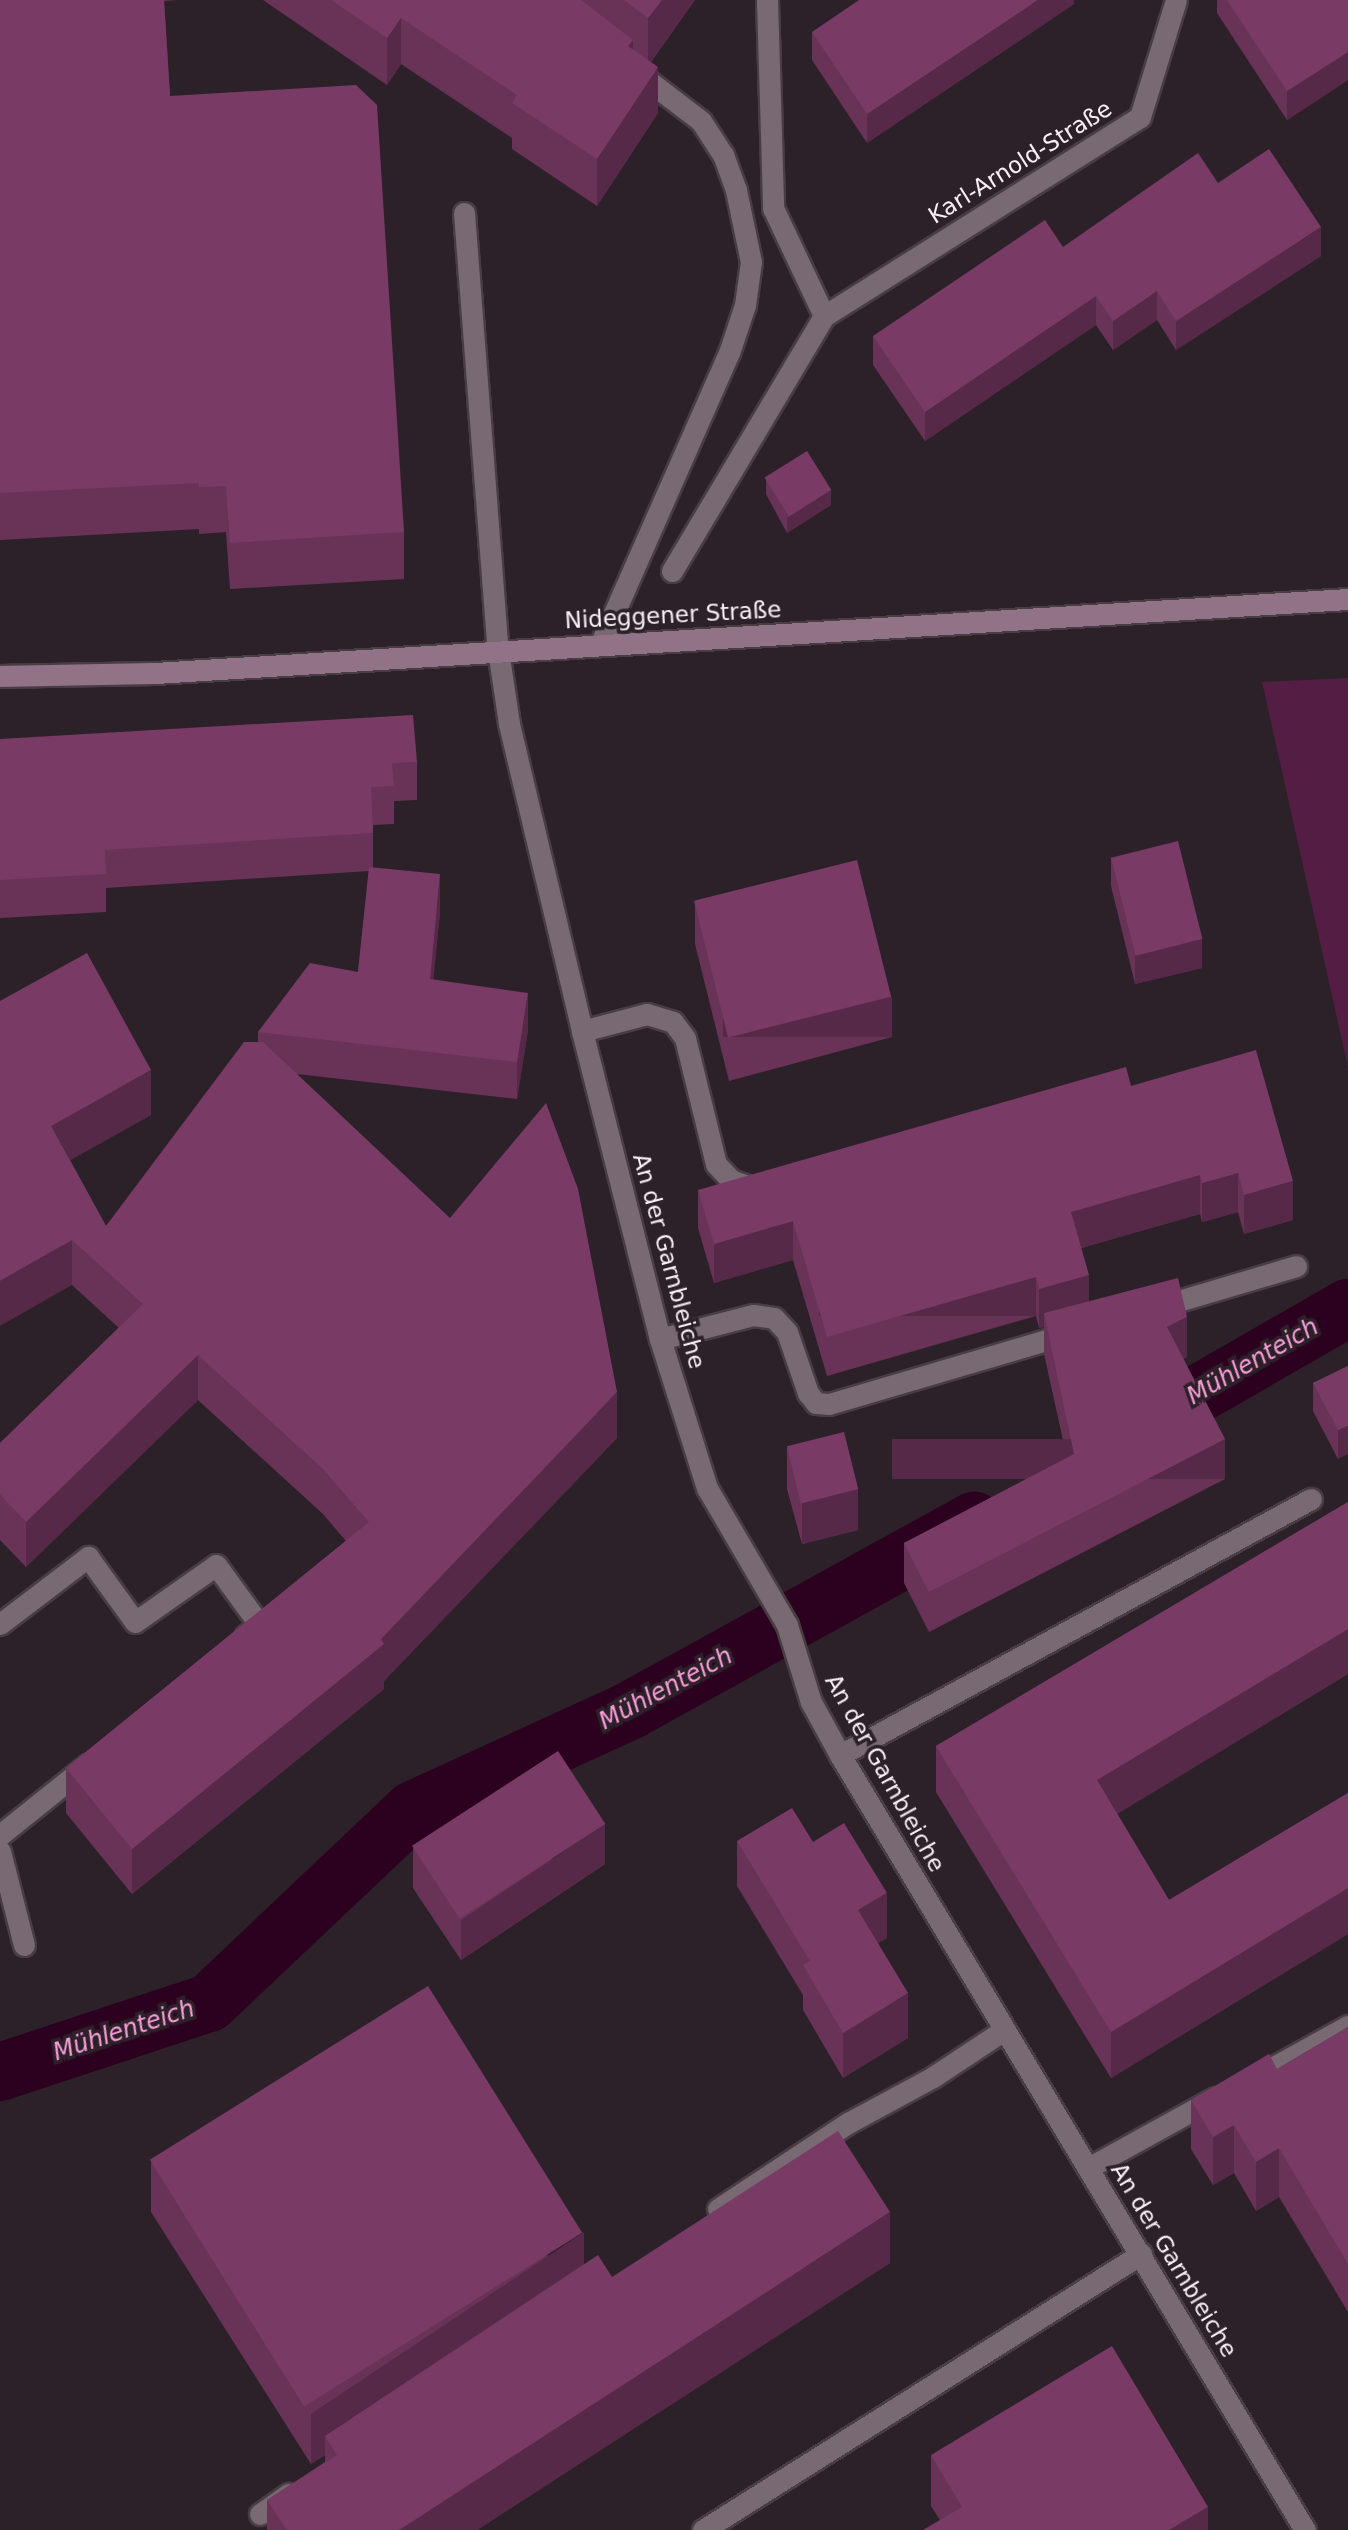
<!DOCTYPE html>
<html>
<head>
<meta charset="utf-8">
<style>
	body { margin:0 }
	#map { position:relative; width:1348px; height:2530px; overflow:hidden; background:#2d2129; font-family:"DejaVu Sans",sans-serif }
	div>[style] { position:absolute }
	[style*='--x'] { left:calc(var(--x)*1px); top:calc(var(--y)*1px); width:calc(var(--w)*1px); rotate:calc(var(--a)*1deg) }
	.green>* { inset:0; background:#541e44 }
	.canal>* { height:58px; margin:-29px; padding:0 29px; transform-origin:29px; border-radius:29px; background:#2b011f }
	.roads { filter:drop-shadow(2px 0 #473d43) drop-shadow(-2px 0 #473d43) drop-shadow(0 2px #473d43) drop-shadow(0 -2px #473d43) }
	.lane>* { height:21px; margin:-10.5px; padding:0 10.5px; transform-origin:10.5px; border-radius:10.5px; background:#786972 }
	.street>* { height:21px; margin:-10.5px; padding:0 10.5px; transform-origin:10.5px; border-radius:10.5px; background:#786972 }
	.secondary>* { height:21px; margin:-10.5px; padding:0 10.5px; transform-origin:10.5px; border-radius:10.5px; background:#927286 }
	.wall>* { inset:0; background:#683357 }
	.shaded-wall>* { inset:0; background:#552947; transform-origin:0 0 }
	.building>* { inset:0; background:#793b65; transform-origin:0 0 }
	span { translate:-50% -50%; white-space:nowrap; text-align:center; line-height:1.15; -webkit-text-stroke:7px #2d2129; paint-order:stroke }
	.street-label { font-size:23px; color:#f8f0f5 }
	.water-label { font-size:24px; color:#f99dd9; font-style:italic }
</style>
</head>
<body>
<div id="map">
	<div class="green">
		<i style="clip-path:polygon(1348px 678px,1348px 1067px,1262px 682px)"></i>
	</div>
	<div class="canal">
		<i style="--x:1132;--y:1432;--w:249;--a:-29.9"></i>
		<i style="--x:0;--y:2072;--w:220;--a:-18.3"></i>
		<i style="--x:209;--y:2003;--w:281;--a:-43.4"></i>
		<i style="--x:413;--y:1810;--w:240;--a:-24.6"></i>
		<i style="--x:631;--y:1710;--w:392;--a:-28.9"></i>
	</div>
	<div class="roads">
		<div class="lane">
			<i style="--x:767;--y:0;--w:208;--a:88.3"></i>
			<i style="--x:773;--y:208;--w:119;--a:64.7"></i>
			<i style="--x:464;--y:213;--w:438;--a:85.6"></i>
			<i style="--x:672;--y:571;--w:297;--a:-59.2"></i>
			<i style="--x:824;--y:316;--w:373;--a:-32.2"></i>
			<i style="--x:1140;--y:117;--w:122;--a:-72.9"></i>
			<i style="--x:600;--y:645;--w:319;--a:-66.2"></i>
			<i style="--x:729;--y:353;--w:51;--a:-71.6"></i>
			<i style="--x:745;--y:305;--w:43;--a:-82.1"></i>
			<i style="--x:751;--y:262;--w:74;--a:-101.8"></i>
			<i style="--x:736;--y:190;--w:37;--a:-110"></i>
			<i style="--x:723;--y:155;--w:40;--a:-122.9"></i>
			<i style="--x:701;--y:121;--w:81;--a:-142.6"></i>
			<i style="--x:582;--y:1031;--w:67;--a:-14.7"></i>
			<i style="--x:647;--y:1014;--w:27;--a:17"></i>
			<i style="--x:673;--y:1022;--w:20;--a:53"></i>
			<i style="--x:685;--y:1038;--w:130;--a:76.2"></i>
			<i style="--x:716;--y:1164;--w:22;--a:47"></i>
			<i style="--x:731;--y:1180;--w:29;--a:20"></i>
			<i style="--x:1158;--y:1307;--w:144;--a:-16.5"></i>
			<i style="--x:660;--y:1339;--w:96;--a:-14.5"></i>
			<i style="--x:753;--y:1315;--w:21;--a:8"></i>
			<i style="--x:774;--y:1318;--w:19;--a:47"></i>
			<i style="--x:787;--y:1332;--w:65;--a:71"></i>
			<i style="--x:808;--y:1393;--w:13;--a:51"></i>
			<i style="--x:816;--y:1403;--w:13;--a:4"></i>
			<i style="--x:829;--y:1404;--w:251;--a:-16.4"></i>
			<i style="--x:0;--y:1624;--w:111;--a:-37.3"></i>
			<i style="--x:88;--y:1557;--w:80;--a:54.1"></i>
			<i style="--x:135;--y:1622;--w:99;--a:-35.1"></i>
			<i style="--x:216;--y:1565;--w:73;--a:53.9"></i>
			<i style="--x:259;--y:1624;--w:18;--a:139"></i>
			<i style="--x:840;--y:1755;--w:536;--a:-28.53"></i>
			<i style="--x:0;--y:1835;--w:112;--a:-38.8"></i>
			<i style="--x:1250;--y:2080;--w:112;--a:-28.9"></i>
			<i style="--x:1088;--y:2168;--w:145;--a:-28.9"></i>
			<i style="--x:718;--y:2209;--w:156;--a:-33.5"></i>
			<i style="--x:848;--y:2123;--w:97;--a:-28.4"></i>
			<i style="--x:933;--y:2077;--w:85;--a:-33.5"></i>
			<i style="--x:260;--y:2514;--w:35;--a:-35"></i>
			<i style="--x:703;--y:2530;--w:518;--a:-32.22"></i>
		</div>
		<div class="street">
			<i style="--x:498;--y:650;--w:75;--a:81.5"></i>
			<i style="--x:509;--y:724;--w:316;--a:76.6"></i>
			<i style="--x:582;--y:1031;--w:318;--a:75.8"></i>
			<i style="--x:660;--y:1339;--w:156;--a:72.5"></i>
			<i style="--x:707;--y:1488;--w:159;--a:59.7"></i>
			<i style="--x:787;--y:1625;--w:81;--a:72.7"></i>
			<i style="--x:811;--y:1702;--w:60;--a:61.3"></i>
			<i style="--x:840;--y:1755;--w:904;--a:59.04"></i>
			<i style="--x:0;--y:1851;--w:97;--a:75.7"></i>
		</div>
		<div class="secondary">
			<i style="--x:0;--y:676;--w:155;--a:-1.1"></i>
			<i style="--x:155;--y:673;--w:1195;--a:-3.55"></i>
		</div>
	</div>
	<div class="wall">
		<i style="clip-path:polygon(0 0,178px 0,164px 1px,170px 96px,404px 532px,404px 579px,230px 589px,226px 532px,199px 534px,199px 529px,0 540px)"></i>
		<i style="clip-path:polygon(263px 0,695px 0,651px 62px,658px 113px,597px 206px,512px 149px,512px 138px,401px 64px,387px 85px)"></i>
		<i style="clip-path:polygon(1074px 0,1074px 4px,867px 143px,812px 60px,812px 32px)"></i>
		<i style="clip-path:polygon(1217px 0,1348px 0,1348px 80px,1287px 120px,1217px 13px)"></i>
		<i style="clip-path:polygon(1218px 183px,1321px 256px,1176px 350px,1157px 320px,1113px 350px,1096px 325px,925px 441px,873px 365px,873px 336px,1063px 247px)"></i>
		<i style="clip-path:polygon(766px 479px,831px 505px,787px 533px,766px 494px)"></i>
		<i style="clip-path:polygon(0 739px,417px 762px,417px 800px,394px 801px,394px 824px,373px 825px,373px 868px,440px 912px,433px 979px,528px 1030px,517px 1099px,297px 1074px,617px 1438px,384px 1681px,384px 1689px,132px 1894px,66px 1813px,66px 1768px,346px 1541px,323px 1514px,198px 1400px,26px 1567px,0 1540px,0 1443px,119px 1328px,72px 1285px,0 1001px,151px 1115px,70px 1160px,106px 1226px,258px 1042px,258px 1032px,358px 972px,369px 871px,106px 888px,106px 912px,0 918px)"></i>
		<i style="clip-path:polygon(1111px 857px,1202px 968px,1135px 984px,1111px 886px)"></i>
		<i style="clip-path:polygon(695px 903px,892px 1037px,729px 1081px,695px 944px)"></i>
		<i style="clip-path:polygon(1131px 1086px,1293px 1220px,1244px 1234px,1238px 1212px,1202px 1222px,1200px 1214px,1081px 1248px,1089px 1302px,1187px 1357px,1183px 1359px,1225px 1479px,929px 1632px,904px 1583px,904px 1543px,1067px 1458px,1044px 1354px,1044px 1327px,1039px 1328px,1036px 1316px,827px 1376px,793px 1260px,714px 1283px,698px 1228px,698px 1190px)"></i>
		<i style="clip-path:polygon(1348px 1366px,1338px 1459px,1313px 1411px,1313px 1383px)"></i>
		<i style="clip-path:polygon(787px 1448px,858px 1530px,802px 1544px,787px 1489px)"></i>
		<i style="clip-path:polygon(1348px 1502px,1348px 1674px,1117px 1814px,1169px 1900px,1348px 1793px,1348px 1934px,1111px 2078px,936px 1792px,936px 1746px)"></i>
		<i style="clip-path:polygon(737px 1841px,813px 1842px,887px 1938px,878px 1943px,908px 2038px,843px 2078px,803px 2010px,803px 1995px,737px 1886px)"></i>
		<i style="clip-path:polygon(413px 1847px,605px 1864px,461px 1960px,413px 1888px)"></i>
		<i style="clip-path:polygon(1348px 2027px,1348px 2312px,1279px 2197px,1256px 2211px,1234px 2173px,1213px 2185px,1191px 2149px,1191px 2100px,1277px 2069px)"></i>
		<i style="clip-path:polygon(151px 2162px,584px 2264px,612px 2277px,890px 2263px,477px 2530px,267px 2530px,267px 2500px,325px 2462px,325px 2455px,311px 2464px,151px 2212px)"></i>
		<i style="clip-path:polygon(931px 2455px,1208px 2530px,940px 2520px,931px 2506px)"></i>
	</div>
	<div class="shaded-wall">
		<i style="clip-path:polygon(662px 0,695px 0,648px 65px,648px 18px)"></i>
		<i style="clip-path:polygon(1038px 0,1074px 0,1074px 4px,867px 143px,867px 114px)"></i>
		<i style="clip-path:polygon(401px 18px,401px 64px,387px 85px,387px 38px)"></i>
		<i style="clip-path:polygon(633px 40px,633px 86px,628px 46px)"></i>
		<i style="clip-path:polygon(1348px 52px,1348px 80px,1287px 120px,1287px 91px)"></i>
		<i style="clip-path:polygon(658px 67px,658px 113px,597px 206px,597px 159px)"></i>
		<i style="clip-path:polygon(1321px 227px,1321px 256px,1176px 350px,1176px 321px)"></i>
		<i style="clip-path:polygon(1157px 291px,1157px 320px,1113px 350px,1113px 321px)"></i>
		<i style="clip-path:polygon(1096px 296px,1096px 325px,925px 441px,925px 412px)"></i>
		<i style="clip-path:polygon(831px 490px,831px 505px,787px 533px,787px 518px)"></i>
		<i style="clip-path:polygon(440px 874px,440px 912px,430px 1016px,430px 979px)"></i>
		<i style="clip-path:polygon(1202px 939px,1202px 968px,1135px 984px,1135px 955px)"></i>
		<i style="clip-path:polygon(528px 993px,528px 1030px,517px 1099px,517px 1062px)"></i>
		<i style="left:892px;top:997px;width:40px;height:169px;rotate:90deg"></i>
		<i style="clip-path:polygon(151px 1070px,151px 1115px,51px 1171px,51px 1126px)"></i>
		<i style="clip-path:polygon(1238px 1173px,1238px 1212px,1202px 1222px,1202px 1183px)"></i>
		<i style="clip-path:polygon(1200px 1175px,1200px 1214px,1071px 1251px,1071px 1212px)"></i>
		<i style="clip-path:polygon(1293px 1181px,1293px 1220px,1244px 1234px,1244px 1195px)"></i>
		<i style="clip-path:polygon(793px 1221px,793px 1260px,714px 1283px,714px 1244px)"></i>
		<i style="clip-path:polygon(72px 1240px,72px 1285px,0 1326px,0 1281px)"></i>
		<i style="clip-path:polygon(1089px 1275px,1089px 1314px,1044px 1313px,1044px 1327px,1039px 1328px,1039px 1289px)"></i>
		<i style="left:1036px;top:1277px;width:39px;height:217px;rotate:90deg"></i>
		<i style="clip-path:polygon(1187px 1317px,1187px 1357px,1167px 1368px,1167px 1327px)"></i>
		<i style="clip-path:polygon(198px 1355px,198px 1400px,26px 1567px,26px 1522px)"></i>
		<i style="clip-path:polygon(617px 1392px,617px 1438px,384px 1681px,384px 1689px,132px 1894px,132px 1849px,381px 1639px)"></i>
		<i style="clip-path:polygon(1348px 1426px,1348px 1454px,1338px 1459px,1338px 1430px)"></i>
		<i style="left:1225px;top:1439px;width:40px;height:333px;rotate:90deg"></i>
		<i style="clip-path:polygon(858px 1489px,858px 1530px,802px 1544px,802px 1503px)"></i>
		<i style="clip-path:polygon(1348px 1629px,1348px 1674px,1097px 1826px,1097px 1780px)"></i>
		<i style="clip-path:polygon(605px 1824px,605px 1864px,461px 1960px,461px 1920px)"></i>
		<i style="clip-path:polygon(1348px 1888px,1348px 1934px,1111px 2078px,1111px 2032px)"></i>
		<i style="clip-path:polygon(887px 1893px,887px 1938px,858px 1955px,858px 1910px)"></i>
		<i style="clip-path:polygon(908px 1993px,908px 2038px,843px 2078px,843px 2033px)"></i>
		<i style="clip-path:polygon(1234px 2125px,1234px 2173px,1213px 2185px,1213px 2137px)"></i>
		<i style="clip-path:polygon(1279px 2148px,1279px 2197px,1256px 2211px,1256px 2162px)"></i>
		<i style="clip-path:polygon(890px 2212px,890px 2263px,477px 2530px,399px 2530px)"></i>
		<i style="clip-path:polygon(584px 2232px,584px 2283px,325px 2436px,325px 2455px,311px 2464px,311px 2414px)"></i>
		<i style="clip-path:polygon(1208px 2507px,1208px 2530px,1169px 2530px)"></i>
	</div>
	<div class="building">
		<i style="clip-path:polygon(0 0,164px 0,170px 96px,356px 85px,377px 105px,404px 532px,230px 543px,226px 486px,199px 487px,199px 483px,0 493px)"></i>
		<i style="clip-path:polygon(331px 0,581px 0,633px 40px,628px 46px,658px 67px,597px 159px,512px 103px,517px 95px,401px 18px,387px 38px)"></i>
		<i style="clip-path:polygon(624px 0,662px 0,648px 18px)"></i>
		<i style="clip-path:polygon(859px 0,1038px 0,867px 114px,812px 32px)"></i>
		<i style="clip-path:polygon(1227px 0,1348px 0,1348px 52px,1287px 91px)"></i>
		<i style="clip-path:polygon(1269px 149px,1321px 227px,1176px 321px,1157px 291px,1113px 321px,1096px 296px,925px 412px,873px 336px,1045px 220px,1063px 247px,1198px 153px,1218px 183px)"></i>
		<i style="left:807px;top:451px;width:46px;height:50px;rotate:58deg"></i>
		<i style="clip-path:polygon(413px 715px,417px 762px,392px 763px,394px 786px,371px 787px,373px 833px,105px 850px,106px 874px,0 880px,0 739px)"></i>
		<i style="left:1178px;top:841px;width:101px;height:69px;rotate:76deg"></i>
		<i style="left:857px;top:860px;width:141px;height:168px;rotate:76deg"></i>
		<i style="clip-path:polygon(369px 867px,440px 874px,430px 979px,528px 993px,517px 1062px,258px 1032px,310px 963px,358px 972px)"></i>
		<i style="clip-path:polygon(87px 953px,151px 1070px,51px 1126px,106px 1226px,244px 1042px,263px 1042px,450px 1218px,546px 1103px,578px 1189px,617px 1392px,381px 1639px,384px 1644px,132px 1849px,66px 1768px,369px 1522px,323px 1469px,198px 1355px,26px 1522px,0 1494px,0 1443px,143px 1304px,72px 1240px,0 1281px,0 1001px)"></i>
		<i style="clip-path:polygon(1256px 1050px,1293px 1181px,1244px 1195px,1238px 1173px,1202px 1183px,1200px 1175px,1071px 1212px,1089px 1275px,1039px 1289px,1036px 1277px,827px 1337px,793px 1221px,714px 1244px,698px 1190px,1126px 1067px,1131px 1086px)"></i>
		<i style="clip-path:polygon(1178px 1278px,1187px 1317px,1167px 1327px,1225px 1439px,929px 1592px,904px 1543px,1074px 1454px,1044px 1313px)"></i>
		<i style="clip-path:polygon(1348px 1366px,1348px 1426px,1338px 1430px,1313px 1383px)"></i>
		<i style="left:844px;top:1432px;width:59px;height:59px;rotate:76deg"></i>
		<i style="clip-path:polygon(1348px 1502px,1348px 1629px,1097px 1780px,1169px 1900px,1348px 1793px,1348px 1888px,1111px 2032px,936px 1746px)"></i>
		<i style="left:558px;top:1751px;width:87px;height:174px;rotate:57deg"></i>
		<i style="clip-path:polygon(792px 1808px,813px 1842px,844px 1823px,887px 1893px,858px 1910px,908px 1993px,843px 2033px,803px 1965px,810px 1961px,737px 1841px)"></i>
		<i style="left:428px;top:1986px;width:291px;height:328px;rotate:58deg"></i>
		<i style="clip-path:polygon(1348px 2027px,1348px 2264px,1279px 2148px,1256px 2162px,1234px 2125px,1213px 2137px,1191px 2100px,1269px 2054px,1277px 2069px)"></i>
		<i style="clip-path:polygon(838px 2131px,890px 2212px,399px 2530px,287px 2530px,267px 2500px,337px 2455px,325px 2436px,598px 2255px,612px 2277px)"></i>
		<i style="clip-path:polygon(1112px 2346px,1208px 2507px,1169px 2530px,923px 2530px,962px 2507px,931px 2455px)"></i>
	</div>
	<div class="street-label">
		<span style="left:1020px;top:162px;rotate:-32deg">Karl-Arnold-Straße</span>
		<span style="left:673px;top:615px;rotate:-3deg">Nideggener Straße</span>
		<span style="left:669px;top:1261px;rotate:75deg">An der Garnbleiche</span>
		<span style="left:885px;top:1773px;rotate:61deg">An der Garnbleiche</span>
		<span style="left:1174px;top:2260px;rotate:59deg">An der Garnbleiche</span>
	</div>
	<div class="water-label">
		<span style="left:1253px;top:1362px;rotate:-30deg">Mühlenteich</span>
		<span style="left:666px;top:1689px;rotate:-28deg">Mühlenteich</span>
		<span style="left:124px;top:2031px;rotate:-18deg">Mühlenteich</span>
	</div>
</div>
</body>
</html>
